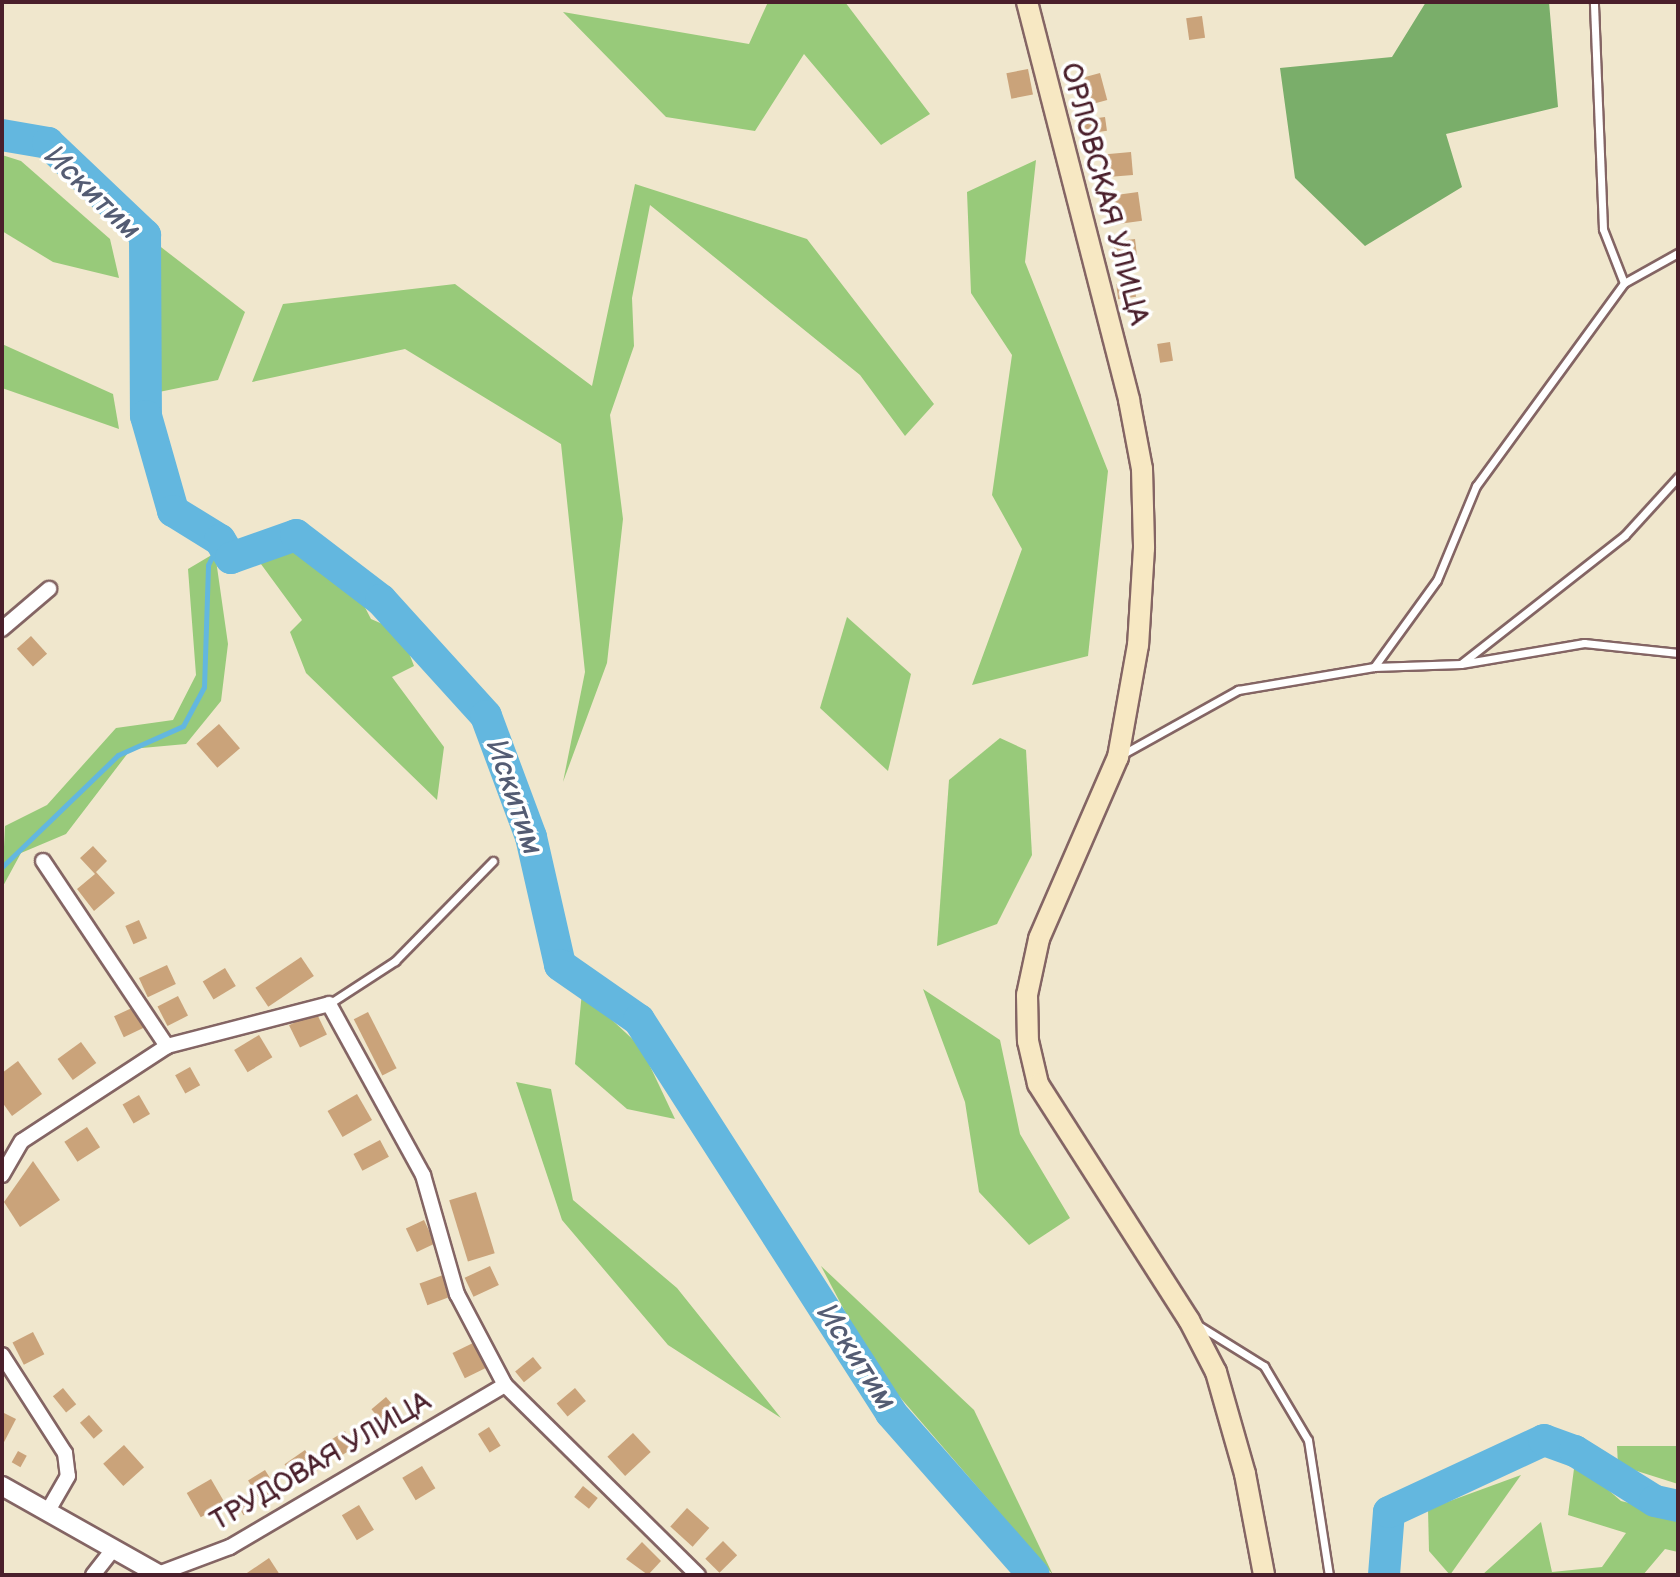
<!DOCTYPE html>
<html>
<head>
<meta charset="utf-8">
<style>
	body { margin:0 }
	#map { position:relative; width:1680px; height:1577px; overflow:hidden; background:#f0e7cd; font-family:"Balsamiq Sans",sans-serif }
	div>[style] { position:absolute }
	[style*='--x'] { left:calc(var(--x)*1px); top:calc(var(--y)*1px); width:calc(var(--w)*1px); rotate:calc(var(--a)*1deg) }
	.green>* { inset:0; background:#98ca7a }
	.forest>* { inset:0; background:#7aae6a }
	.stream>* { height:5px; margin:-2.5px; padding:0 2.5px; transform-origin:2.5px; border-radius:2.5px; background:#63b7df }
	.river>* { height:32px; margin:-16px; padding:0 16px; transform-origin:16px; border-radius:16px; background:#63b7df }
	.building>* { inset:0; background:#caa37a; transform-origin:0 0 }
	.roads { filter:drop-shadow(2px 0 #846564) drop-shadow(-2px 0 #846564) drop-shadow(0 2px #846564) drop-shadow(0 -2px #846564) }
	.service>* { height:7px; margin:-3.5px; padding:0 3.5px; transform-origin:3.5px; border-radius:3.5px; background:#fff }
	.minor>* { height:14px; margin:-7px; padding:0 7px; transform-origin:7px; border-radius:7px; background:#fff }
	.tertiary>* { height:18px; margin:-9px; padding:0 9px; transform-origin:9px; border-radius:9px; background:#fff }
	.secondary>* { height:20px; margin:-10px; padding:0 10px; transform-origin:10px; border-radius:10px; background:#f7e8c3 }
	span { translate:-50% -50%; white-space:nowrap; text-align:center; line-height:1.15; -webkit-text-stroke:7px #fff; paint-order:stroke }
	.street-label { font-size:28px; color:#4a1f2b }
	.water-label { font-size:30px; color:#545c73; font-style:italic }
	.frame { position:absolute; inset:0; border:4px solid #4a1f2b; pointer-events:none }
</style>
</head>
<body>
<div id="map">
	<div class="green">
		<i style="clip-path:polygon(768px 2px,845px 2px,930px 114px,881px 145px,804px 54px,755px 131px,666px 117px,563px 12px,749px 44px)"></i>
		<i style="clip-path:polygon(2px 155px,21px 161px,110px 239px,119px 278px,53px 262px,2px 231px)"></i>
		<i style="clip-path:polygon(1036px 160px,1025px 262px,1108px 471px,1088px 656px,972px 685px,1022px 549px,992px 495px,1012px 355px,971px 293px,967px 192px)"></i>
		<i style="clip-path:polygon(635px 184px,807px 239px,934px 404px,905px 436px,860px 375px,650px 205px,632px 298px,634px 346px,610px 415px,623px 519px,607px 663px,563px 782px,585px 672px,561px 444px,405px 349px,252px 382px,283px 304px,455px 284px,592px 386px)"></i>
		<i style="clip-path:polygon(157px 244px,245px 312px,218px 380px,154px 393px)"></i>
		<i style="clip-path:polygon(2px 344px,113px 394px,119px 429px,2px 388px)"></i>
		<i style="clip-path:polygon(296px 549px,356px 590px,371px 619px,401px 632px,414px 666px,392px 677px,444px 747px,437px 800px,306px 673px,290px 632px,302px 620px,258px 560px)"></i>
		<i style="clip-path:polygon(215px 553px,228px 644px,221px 701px,186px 744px,131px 749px,66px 834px,21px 853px,2px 888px,5px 826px,47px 805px,116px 728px,173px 720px,196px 675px,188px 569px)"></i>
		<i style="clip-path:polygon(847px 617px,911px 674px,888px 771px,820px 708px)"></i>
		<i style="clip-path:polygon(1000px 738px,1026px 750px,1032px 855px,997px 924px,937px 946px,949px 780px)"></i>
		<i style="clip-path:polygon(923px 989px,1000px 1040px,1020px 1134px,1070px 1218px,1029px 1245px,979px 1192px,965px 1102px)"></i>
		<i style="clip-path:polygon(582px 992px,641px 1047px,675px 1119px,627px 1109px,575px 1064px)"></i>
		<i style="clip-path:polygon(516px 1082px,551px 1089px,573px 1200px,677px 1288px,781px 1418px,668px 1345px,562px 1220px)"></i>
		<i style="clip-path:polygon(821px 1266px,974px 1410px,1053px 1575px,874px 1367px)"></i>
		<i style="clip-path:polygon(1617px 1446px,1678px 1446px,1678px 1484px,1618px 1465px)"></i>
		<i style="clip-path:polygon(1575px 1461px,1621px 1501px,1678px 1515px,1678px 1552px,1665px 1549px,1643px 1575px,1482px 1575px,1541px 1522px,1552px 1572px,1602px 1567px,1626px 1533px,1568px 1515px)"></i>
		<i style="clip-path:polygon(1521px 1475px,1450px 1575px,1429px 1551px,1428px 1509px)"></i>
	</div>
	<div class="forest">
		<i style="clip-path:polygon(1426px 2px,1549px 2px,1558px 107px,1446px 134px,1462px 187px,1365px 246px,1295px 178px,1280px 68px,1392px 57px)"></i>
	</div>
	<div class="stream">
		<i style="--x:2;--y:867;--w:161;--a:-44"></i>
		<i style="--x:118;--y:755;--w:71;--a:-24"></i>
		<i style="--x:183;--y:726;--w:44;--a:-61.7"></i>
		<i style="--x:204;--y:687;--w:122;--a:-88.1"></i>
		<i style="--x:208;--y:565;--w:28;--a:-64"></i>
	</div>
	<div class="river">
		<i style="--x:2;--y:135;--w:47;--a:9.9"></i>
		<i style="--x:48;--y:143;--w:134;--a:43.5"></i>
		<i style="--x:145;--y:235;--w:181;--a:89.7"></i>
		<i style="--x:146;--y:416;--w:99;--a:74.1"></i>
		<i style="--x:173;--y:511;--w:55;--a:31.7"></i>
		<i style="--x:220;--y:540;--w:21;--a:59"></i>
		<i style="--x:231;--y:558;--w:69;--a:-19.5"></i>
		<i style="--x:296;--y:535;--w:107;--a:37.4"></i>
		<i style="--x:381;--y:600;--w:156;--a:47.8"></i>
		<i style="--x:486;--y:716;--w:129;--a:69.6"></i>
		<i style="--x:531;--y:837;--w:131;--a:77.2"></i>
		<i style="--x:560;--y:965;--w:96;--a:34.8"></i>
		<i style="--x:639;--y:1020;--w:467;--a:57.3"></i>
		<i style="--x:891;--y:1413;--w:216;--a:48.6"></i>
		<i style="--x:1384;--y:1575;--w:63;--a:-85.5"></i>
		<i style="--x:1389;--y:1512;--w:171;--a:-24.9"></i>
		<i style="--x:1544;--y:1440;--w:33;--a:20"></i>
		<i style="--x:1575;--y:1451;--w:94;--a:32"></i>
		<i style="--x:1655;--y:1501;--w:24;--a:12"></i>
	</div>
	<div class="building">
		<i style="left:1202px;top:16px;width:22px;height:16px;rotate:82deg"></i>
		<i style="left:1028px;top:69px;width:26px;height:22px;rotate:79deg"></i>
		<i style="left:1100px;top:73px;width:28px;height:21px;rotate:75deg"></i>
		<i style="left:1105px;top:117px;width:14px;height:24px;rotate:82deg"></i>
		<i style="left:1131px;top:152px;width:23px;height:25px;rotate:85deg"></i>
		<i style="left:1138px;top:192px;width:29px;height:31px;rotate:82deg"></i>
		<i style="left:1135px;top:239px;width:16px;height:22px;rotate:83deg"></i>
		<i style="left:1134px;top:282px;width:15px;height:18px;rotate:82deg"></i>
		<i style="left:1170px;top:342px;width:19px;height:13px;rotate:81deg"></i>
		<i style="left:31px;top:636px;width:24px;height:19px;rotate:48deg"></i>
		<i style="left:219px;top:724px;width:32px;height:30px;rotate:49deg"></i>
		<i style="clip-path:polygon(93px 846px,107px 861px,96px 872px,115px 893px,94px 911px,77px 889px,95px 874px,80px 858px)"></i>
		<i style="left:139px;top:920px;width:20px;height:15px;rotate:66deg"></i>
		<i style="left:301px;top:957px;width:23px;height:55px;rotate:56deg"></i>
		<i style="left:167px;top:965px;width:21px;height:31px;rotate:65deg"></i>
		<i style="left:225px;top:968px;width:21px;height:26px;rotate:59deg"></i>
		<i style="left:178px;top:996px;width:22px;height:23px;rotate:63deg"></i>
		<i style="left:134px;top:1007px;width:23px;height:22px;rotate:65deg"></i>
		<i style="left:316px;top:1012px;width:25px;height:30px;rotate:64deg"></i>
		<i style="left:368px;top:1012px;width:63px;height:16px;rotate:63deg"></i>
		<i style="left:259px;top:1035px;width:26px;height:29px;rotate:59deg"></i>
		<i style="left:81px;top:1042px;width:26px;height:29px;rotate:54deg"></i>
		<i style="clip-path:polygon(18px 1061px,42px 1094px,12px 1116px,2px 1102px,2px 1073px)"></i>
		<i style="left:190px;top:1067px;width:21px;height:17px;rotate:61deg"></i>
		<i style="left:357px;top:1094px;width:30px;height:34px;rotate:60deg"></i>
		<i style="left:139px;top:1095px;width:22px;height:19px;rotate:60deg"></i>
		<i style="left:87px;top:1127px;width:24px;height:27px;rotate:57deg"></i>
		<i style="left:380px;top:1140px;width:19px;height:30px;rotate:62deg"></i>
		<i style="clip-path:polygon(33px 1161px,60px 1200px,20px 1227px,4px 1202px)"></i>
		<i style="left:476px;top:1192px;width:64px;height:28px;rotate:73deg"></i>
		<i style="left:424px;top:1220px;width:26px;height:20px;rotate:65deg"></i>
		<i style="left:490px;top:1266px;width:21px;height:28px;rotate:65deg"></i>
		<i style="left:443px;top:1275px;width:23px;height:25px;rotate:70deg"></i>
		<i style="left:33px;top:1332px;width:25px;height:23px;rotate:63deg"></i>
		<i style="left:475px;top:1342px;width:28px;height:25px;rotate:64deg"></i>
		<i style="left:533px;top:1357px;width:14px;height:23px;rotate:51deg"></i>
		<i style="left:63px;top:1388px;width:21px;height:13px;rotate:51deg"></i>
		<i style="left:575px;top:1388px;width:17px;height:24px;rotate:50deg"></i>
		<i style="left:386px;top:1397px;width:23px;height:19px;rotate:50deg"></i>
		<i style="clip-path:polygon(2px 1412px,16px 1419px,2px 1446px)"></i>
		<i style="left:89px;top:1415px;width:21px;height:12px;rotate:49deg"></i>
		<i style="left:489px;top:1427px;width:22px;height:13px;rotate:58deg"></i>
		<i style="left:345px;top:1431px;width:19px;height:17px;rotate:58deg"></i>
		<i style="left:633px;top:1433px;width:26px;height:35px;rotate:47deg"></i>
		<i style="left:124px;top:1445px;width:30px;height:28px;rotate:48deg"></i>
		<i style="left:305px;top:1450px;width:24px;height:25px;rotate:55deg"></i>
		<i style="left:18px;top:1451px;width:10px;height:13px;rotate:29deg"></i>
		<i style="left:422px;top:1466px;width:26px;height:23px;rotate:59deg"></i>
		<i style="left:265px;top:1470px;width:25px;height:20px;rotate:58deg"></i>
		<i style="left:211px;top:1479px;width:28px;height:28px;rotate:60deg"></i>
		<i style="left:583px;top:1486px;width:19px;height:14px;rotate:39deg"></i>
		<i style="left:245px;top:1496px;width:16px;height:11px;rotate:60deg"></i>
		<i style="left:359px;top:1505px;width:29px;height:20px;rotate:59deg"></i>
		<i style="left:687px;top:1508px;width:30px;height:25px;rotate:42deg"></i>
		<i style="left:723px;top:1541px;width:20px;height:25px;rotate:45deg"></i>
		<i style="clip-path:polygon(642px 1542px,661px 1561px,648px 1575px,626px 1559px)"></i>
		<i style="clip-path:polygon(269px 1558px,280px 1575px,244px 1575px)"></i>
	</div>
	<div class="roads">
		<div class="service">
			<i style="--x:1624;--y:283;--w:62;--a:-29.1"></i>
			<i style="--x:1462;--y:663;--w:207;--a:-38.1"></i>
			<i style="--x:1625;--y:535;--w:79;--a:-47.6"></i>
			<i style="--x:1374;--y:667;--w:107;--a:-54.1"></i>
			<i style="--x:1437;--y:580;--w:102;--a:-67.5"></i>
			<i style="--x:1476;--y:486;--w:251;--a:-53.9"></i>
			<i style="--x:1624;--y:283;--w:58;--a:-111.3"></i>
			<i style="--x:1603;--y:229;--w:227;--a:-92.3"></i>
			<i style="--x:1123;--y:754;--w:132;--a:-29.1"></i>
			<i style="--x:1238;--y:690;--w:138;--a:-9.6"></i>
			<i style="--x:1374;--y:667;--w:87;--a:-2"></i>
			<i style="--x:1461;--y:664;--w:125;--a:-9.7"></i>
			<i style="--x:1584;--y:643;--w:95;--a:6.1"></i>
			<i style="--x:329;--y:1004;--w:79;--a:-33.1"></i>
			<i style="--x:395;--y:961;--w:140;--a:-45.6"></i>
			<i style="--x:1198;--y:1325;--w:78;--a:31.8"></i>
			<i style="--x:1264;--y:1366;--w:86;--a:59.3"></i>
			<i style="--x:1308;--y:1440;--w:137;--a:81.2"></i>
		</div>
		<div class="minor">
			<i style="--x:2;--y:629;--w:62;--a:-40.4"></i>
			<i style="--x:43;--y:861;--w:223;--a:56.2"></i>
			<i style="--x:2;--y:1175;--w:39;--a:-60"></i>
			<i style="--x:22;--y:1141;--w:173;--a:-33.2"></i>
			<i style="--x:167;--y:1046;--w:167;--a:-14.5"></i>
			<i style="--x:329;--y:1004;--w:195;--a:61.2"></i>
			<i style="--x:423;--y:1175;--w:124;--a:74.1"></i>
			<i style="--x:457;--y:1294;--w:103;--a:62.2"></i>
			<i style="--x:505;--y:1385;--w:271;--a:44.6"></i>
			<i style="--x:2;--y:1355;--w:117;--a:57.3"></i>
			<i style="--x:65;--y:1453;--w:23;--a:83"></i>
			<i style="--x:68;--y:1476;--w:38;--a:120"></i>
			<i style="--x:158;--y:1574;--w:77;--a:-20.6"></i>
			<i style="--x:230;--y:1547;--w:319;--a:-30.5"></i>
			<i style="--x:93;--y:1575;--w:34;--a:-52"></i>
		</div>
		<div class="tertiary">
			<i style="--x:2;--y:1486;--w:181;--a:29.4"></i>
		</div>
		<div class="secondary">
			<i style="--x:1027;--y:2;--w:411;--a:75.6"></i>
			<i style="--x:1129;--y:400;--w:70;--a:79.3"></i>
			<i style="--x:1142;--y:469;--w:79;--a:88.5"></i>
			<i style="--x:1144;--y:548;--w:97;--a:93.5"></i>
			<i style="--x:1138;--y:645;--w:114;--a:100.1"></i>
			<i style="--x:1118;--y:757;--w:198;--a:113.5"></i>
			<i style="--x:1039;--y:939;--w:57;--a:102.1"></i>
			<i style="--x:1027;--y:995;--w:46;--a:88.8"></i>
			<i style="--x:1028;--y:1041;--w:44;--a:76.9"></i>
			<i style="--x:1038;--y:1084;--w:280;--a:57.4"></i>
			<i style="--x:1189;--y:1320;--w:59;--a:62.6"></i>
			<i style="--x:1216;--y:1372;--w:106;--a:74.1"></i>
			<i style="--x:1245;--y:1474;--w:103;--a:79.3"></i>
		</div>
	</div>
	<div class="street-label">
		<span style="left:1104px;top:194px;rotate:75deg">ОРЛОВСКАЯ УЛИЦА</span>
		<span style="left:321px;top:1462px;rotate:-30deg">ТРУДОВАЯ УЛИЦА</span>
	</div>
	<div class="water-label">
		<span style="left:92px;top:193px;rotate:44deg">Искитим</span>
		<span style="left:514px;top:797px;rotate:71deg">Искитим</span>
		<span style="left:856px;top:1357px;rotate:57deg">Искитим</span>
	</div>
	<div class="frame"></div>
</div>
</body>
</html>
